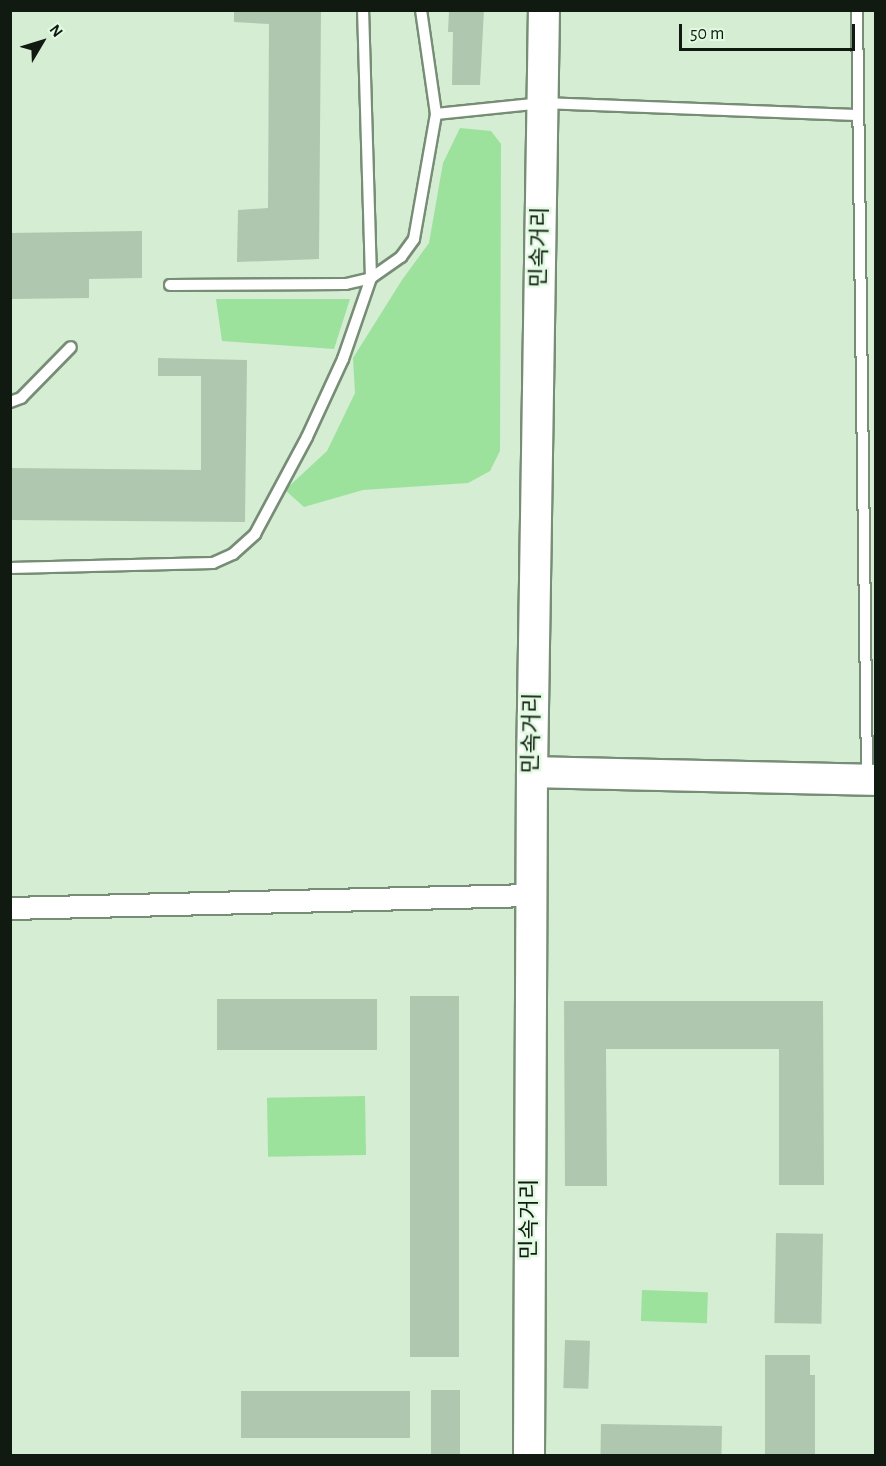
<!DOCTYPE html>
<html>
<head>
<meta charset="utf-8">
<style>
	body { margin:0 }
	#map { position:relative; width:886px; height:1466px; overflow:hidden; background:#d4edd3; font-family:"Alegreya Sans","Noto Sans KR",sans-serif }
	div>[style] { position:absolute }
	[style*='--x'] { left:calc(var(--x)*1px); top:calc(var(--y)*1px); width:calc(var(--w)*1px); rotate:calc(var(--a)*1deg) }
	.green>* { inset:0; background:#9ce29d; transform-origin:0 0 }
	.building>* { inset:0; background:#afc7af; transform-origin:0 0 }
	.roads { filter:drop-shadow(2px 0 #778d76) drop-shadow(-2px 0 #778d76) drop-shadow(0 2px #778d76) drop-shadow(0 -2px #778d76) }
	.lane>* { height:10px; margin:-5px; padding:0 5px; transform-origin:5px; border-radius:5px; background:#fff }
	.street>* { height:21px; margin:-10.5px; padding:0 10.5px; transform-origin:10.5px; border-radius:10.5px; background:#fff }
	.secondary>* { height:30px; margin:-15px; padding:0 15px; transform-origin:15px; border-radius:15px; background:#fff }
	span { translate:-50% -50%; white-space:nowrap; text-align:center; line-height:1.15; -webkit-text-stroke:5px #e1fae1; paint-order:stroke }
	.street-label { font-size:22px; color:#111a11 }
	.frame { position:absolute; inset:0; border:12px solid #111a11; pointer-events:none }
	.north { position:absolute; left:12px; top:12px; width:60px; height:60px; -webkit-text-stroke:4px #e1fae1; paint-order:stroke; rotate:52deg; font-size:16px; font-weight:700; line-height:24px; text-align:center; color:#111a11 }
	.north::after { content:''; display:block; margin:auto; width:21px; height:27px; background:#111a11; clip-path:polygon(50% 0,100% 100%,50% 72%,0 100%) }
	.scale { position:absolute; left:679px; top:24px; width:176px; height:27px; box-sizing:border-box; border:3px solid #111a11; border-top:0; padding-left:8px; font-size:18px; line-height:21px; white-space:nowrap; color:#111a11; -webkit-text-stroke:4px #e1fae1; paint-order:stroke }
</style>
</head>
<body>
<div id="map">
	<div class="green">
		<i style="clip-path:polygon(460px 128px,491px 131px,501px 144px,500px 451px,490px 471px,468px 483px,363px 490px,304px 507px,285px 490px,327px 451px,355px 393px,353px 358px,402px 280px,429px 243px,443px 163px)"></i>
		<i style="clip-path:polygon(216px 299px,350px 299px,334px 349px,222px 341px)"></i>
		<i style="left:365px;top:1096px;width:59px;height:98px;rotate:89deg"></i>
		<i style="left:642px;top:1290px;width:66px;height:31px;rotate:2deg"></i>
	</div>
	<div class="building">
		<i style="clip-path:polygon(234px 10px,321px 10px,319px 259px,237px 262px,238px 210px,268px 208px,269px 24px,234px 22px)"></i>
		<i style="clip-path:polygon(449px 10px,484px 10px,480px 85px,452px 85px,453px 32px,448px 32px)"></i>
		<i style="clip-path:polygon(142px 231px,142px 278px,89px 279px,89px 298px,10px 299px,10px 233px)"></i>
		<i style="clip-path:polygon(158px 358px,247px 360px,245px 522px,10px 520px,10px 468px,201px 470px,201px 376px,158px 376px)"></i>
		<i style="left:410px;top:996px;width:49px;height:361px"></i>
		<i style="left:217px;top:999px;width:160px;height:51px"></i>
		<i style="clip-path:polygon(564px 1001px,823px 1001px,824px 1185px,779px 1185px,779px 1049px,606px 1049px,607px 1186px,565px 1186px)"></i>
		<i style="left:776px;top:1233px;width:47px;height:90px;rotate:1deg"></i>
		<i style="left:565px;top:1340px;width:25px;height:48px;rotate:2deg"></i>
		<i style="clip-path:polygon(765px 1355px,810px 1355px,810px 1375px,815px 1375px,815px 1456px,765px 1456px)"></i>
		<i style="left:431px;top:1390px;width:29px;height:66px"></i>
		<i style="left:241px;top:1391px;width:169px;height:47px"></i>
		<i style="left:601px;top:1424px;width:121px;height:32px;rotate:1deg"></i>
	</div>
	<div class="roads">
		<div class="lane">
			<i style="--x:857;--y:10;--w:768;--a:89.25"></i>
			<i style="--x:436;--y:114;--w:107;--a:-5.9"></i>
			<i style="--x:542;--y:103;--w:314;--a:2.2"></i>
			<i style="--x:170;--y:285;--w:176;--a:-0.3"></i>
			<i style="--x:346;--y:284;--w:26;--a:-13"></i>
			<i style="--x:371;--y:278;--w:37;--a:-35"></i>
			<i style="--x:401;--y:257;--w:22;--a:-54"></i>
			<i style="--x:414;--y:239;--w:127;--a:-80"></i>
			<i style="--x:436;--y:114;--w:105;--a:-98.2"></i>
			<i style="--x:10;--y:402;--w:12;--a:-20"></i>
			<i style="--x:21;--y:398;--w:71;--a:-45.6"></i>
			<i style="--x:10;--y:568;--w:203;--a:-1.4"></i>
			<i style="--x:213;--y:563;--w:22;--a:-24"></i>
			<i style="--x:233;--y:554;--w:30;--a:-42"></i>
			<i style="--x:255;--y:534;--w:110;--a:-61.8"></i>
			<i style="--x:307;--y:437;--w:86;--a:-65.2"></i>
			<i style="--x:343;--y:359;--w:86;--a:-70.9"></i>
			<i style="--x:371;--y:278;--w:268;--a:-91.7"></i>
		</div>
		<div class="street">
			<i style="--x:10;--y:908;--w:521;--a:-1.43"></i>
		</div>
		<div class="secondary">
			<i style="--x:532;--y:772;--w:344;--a:1.3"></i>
			<i style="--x:529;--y:1456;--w:684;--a:-89.75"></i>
			<i style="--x:532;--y:772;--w:762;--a:-89.1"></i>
		</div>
	</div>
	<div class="street-label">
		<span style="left:540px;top:247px;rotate:-89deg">민속거리</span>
		<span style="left:532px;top:733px;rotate:-89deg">민속거리</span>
		<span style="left:530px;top:1219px;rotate:-90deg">민속거리</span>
	</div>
	<div class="frame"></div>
	<div class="north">N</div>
	<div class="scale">50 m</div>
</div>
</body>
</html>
